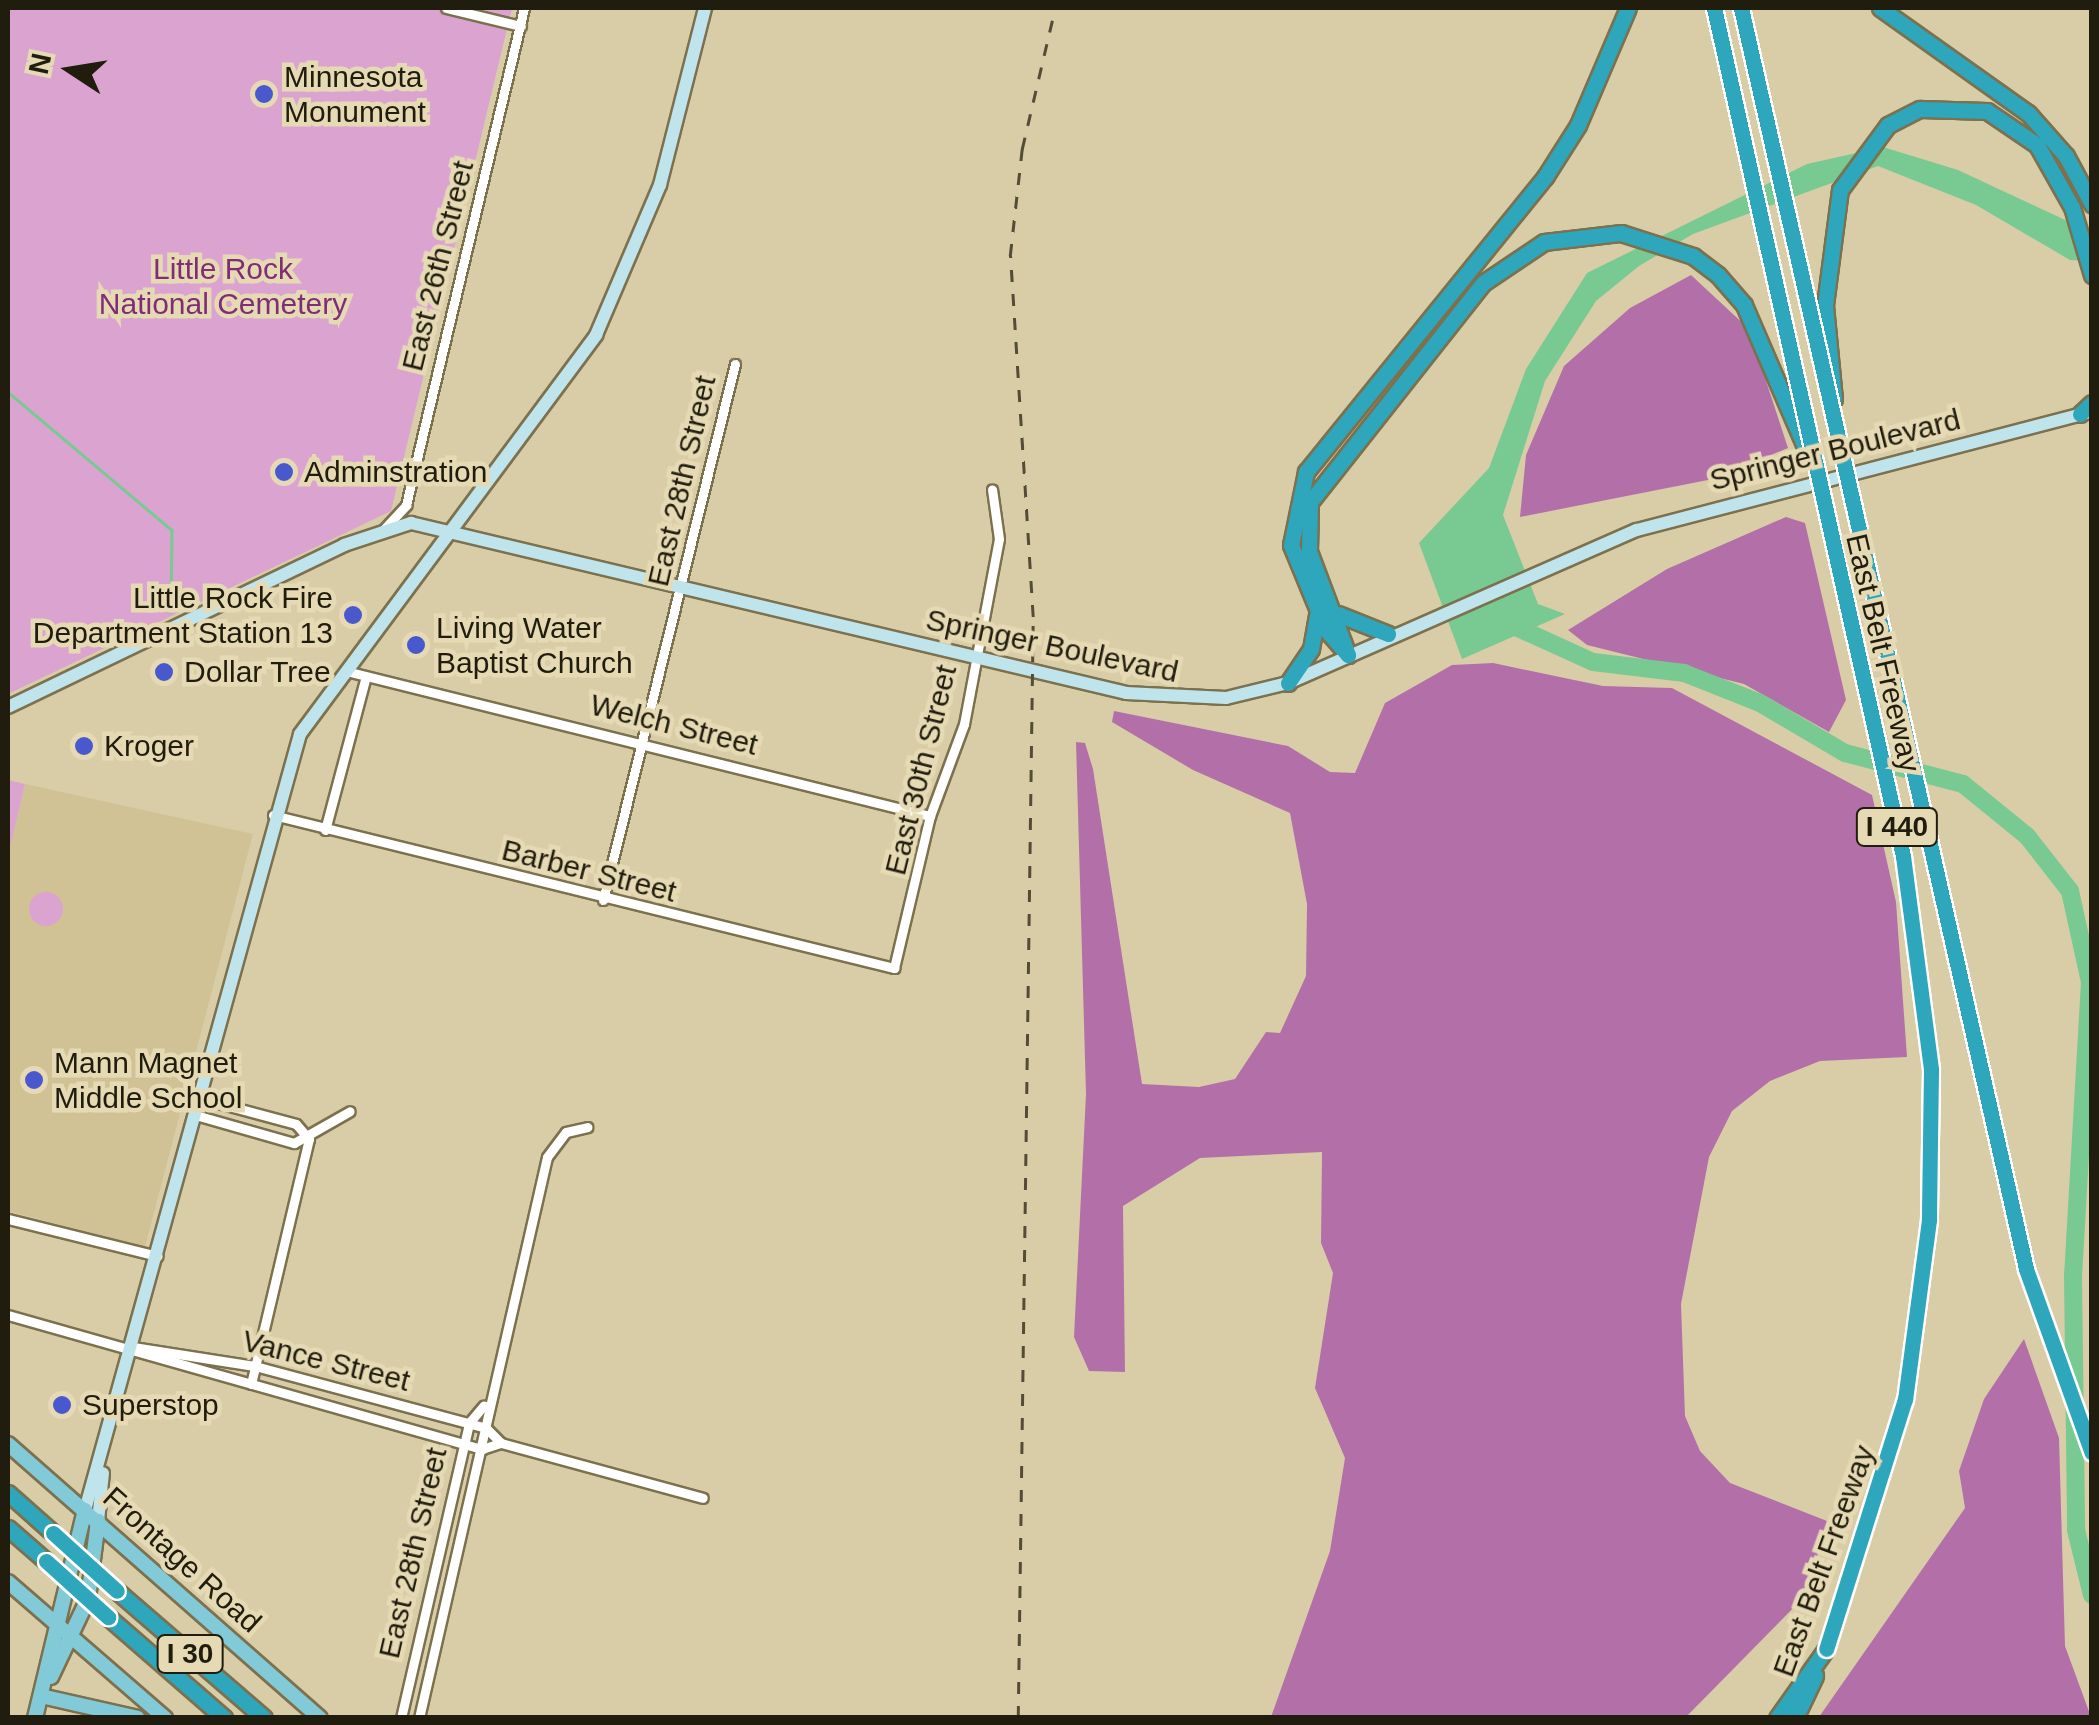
<!DOCTYPE html>
<html>
<head>
<meta charset="utf-8">
<style>
	body { margin:0 }
	#map { position:relative; width:2099px; height:1725px; overflow:hidden; background:#d9cda7; font-family:Arial,sans-serif }
	div>[style] { position:absolute }
	[style*='--x'] { left:calc(var(--x)*1px); top:calc(var(--y)*1px); width:calc(var(--w)*1px); rotate:calc(var(--a)*1deg) }
	.built>* { inset:0; background:#d0c295 }
	.green>* { inset:0; background:#daa3d0 }
	.round { border-radius:50% }
	.forest>* { inset:0; background:#b370a8 }
	.water>* { inset:0; background:#79c992 }
	.stream>* { height:2.5px; margin:-1.25px; padding:0 1.25px; transform-origin:1.25px; border-radius:1.25px; background:#79c992 }
	.river>* { height:18px; margin:-9px; padding:0 9px; transform-origin:9px; border-radius:9px; background:#79c992 }
	.roads { filter:drop-shadow(2px 0 #7c714e) drop-shadow(-2px 0 #7c714e) drop-shadow(0 2px #7c714e) drop-shadow(0 -2px #7c714e) }
	.street>* { height:9px; margin:-4.5px; padding:0 4.5px; transform-origin:4.5px; border-radius:4.5px; background:#fff }
	.secondary>* { height:12px; margin:-6px; padding:0 6px; transform-origin:6px; border-radius:6px; background:#c0e4eb }
	.primary>* { height:14px; margin:-7px; padding:0 7px; transform-origin:7px; border-radius:7px; background:#82cad7 }
	.highway>* { height:15px; margin:-7.5px; padding:0 7.5px; transform-origin:7.5px; border-radius:7.5px; background:#2ea6bc }
	.rail>* { height:2.5px; margin-top:-1.25px; transform-origin:0; background:repeating-linear-gradient(90deg,#534d38 0 12px,transparent 0 24px) }
	.bridges { filter:drop-shadow(2px 0 #fff) drop-shadow(-2px 0 #fff) drop-shadow(0 2px #fff) drop-shadow(0 -2px #fff) }
	.highway-bridge>* { height:15px; margin:-7.5px; padding:0 7.5px; transform-origin:7.5px; border-radius:7.5px; background:#2ea6bc }
	.dots>* { width:28px; height:28px; translate:-50% -50%; box-sizing:border-box; border:5px solid #e6dab4; border-radius:50% }
	span { translate:-50% -50%; white-space:nowrap; text-align:center; line-height:1.15; -webkit-text-stroke:9px #e6dab4; paint-order:stroke }
	.shield-label span { padding:2px 8px; background:#e6dab4; border:2px solid; border-radius:8px; -webkit-text-stroke-width:0 }
	.shield-label { font-size:28px; color:#211d0e; font-weight:700 }
	.poi-label { font-size:30px; color:#211d0e }
	.left { translate:0 -50%; text-align:left }
	.right { translate:-100% -50%; text-align:right }
	.street-label { font-size:30px; color:#211d0e }
	.park-label { font-size:30px; color:#7f2e75 }
	.frame { position:absolute; inset:0; border:10px solid #211d0e; pointer-events:none }
	.north { position:absolute; left:20px; top:20px; width:100px; height:100px; -webkit-text-stroke:8px #e6dab4; paint-order:stroke; rotate:282deg; font-size:28px; font-weight:700; line-height:40px; text-align:center; color:#211d0e }
	.north::after { content:''; display:block; margin:auto; width:35px; height:45px; background:#211d0e; clip-path:polygon(50% 0,100% 100%,50% 72%,0 100%) }
</style>
</head>
<body>
<div id="map">
	<div class="built">
		<i style="clip-path:polygon(25px 784px,253px 834px,145px 1247px,8px 1211px,8px 856px)"></i>
	</div>
	<div class="green">
		<i style="clip-path:polygon(8px 8px,512px 8px,391px 511px,8px 694px)"></i>
		<i style="clip-path:polygon(8px 780px,25px 784px,8px 856px)"></i>
		<i class="round" style="left:29px;top:892px;width:34px;height:34px"></i>
	</div>
	<div class="forest">
		<i style="clip-path:polygon(1691px 275px,1749px 329px,1788px 448px,1713px 479px,1520px 517px,1526px 455px,1564px 366px,1630px 308px)"></i>
		<i style="clip-path:polygon(1786px 517px,1805px 523px,1846px 700px,1829px 732px,1744px 684px,1587px 645px,1568px 630px,1667px 569px)"></i>
		<i style="clip-path:polygon(1493px 663px,1603px 686px,1672px 688px,1872px 795px,1896px 902px,1907px 1057px,1820px 1061px,1770px 1081px,1732px 1111px,1709px 1157px,1681px 1304px,1685px 1416px,1700px 1451px,1730px 1483px,1827px 1521px,1806px 1595px,1686px 1717px,1271px 1717px,1330px 1551px,1345px 1458px,1315px 1388px,1333px 1273px,1321px 1243px,1322px 1152px,1200px 1158px,1123px 1206px,1125px 1372px,1089px 1371px,1074px 1337px,1086px 1094px,1076px 742px,1085px 743px,1093px 769px,1142px 1084px,1199px 1087px,1235px 1079px,1266px 1032px,1280px 1033px,1306px 976px,1307px 904px,1290px 813px,1193px 770px,1112px 722px,1114px 711px,1288px 746px,1330px 772px,1355px 773px,1385px 703px,1452px 665px)"></i>
		<i style="clip-path:polygon(2024px 1339px,2059px 1438px,2065px 1646px,2091px 1717px,1819px 1717px,1965px 1508px,1959px 1471px,1984px 1399px)"></i>
	</div>
	<div class="water">
		<i style="clip-path:polygon(1883px 147px,1958px 170px,2091px 232px,2091px 261px,2070px 260px,1976px 205px,1878px 166px,1693px 234px,1639px 266px,1596px 301px,1545px 381px,1503px 515px,1538px 604px,1565px 614px,1462px 659px,1419px 543px,1489px 468px,1526px 369px,1587px 273px,1807px 164px)"></i>
	</div>
	<div class="stream">
		<i style="--x:8;--y:392;--w:214;--a:40.1"></i>
		<i style="--x:172;--y:530;--w:82;--a:90.7"></i>
	</div>
	<div class="river">
		<i style="--x:1507;--y:623;--w:94;--a:24.4"></i>
		<i style="--x:1593;--y:662;--w:92;--a:6.9"></i>
		<i style="--x:1684;--y:673;--w:82;--a:21.5"></i>
		<i style="--x:1760;--y:703;--w:99;--a:30.5"></i>
		<i style="--x:1845;--y:753;--w:122;--a:14.7"></i>
		<i style="--x:1963;--y:784;--w:82;--a:39.1"></i>
		<i style="--x:2027;--y:836;--w:70;--a:52"></i>
		<i style="--x:2070;--y:891;--w:93;--a:77.6"></i>
		<i style="--x:2090;--y:982;--w:292;--a:93.3"></i>
		<i style="--x:2073;--y:1274;--w:256;--a:89.3"></i>
		<i style="--x:2076;--y:1530;--w:67;--a:76.2"></i>
	</div>
	<div class="roads">
		<div class="street">
			<i style="--x:446;--y:8;--w:77;--a:13.5"></i>
			<i style="--x:384;--y:529;--w:33;--a:-47"></i>
			<i style="--x:406;--y:505;--w:511;--a:-76.64"></i>
			<i style="--x:346;--y:671;--w:602;--a:13.94"></i>
			<i style="--x:273;--y:815;--w:640;--a:13.84"></i>
			<i style="--x:894;--y:968;--w:156;--a:-76.7"></i>
			<i style="--x:930;--y:816;--w:98;--a:-69.7"></i>
			<i style="--x:964;--y:724;--w:188;--a:-79.3"></i>
			<i style="--x:999;--y:539;--w:50;--a:-98"></i>
			<i style="--x:325;--y:830;--w:159;--a:-75.1"></i>
			<i style="--x:603;--y:900;--w:552;--a:-76.17"></i>
			<i style="--x:203;--y:1099;--w:96;--a:15"></i>
			<i style="--x:296;--y:1124;--w:20;--a:49"></i>
			<i style="--x:199;--y:1116;--w:99;--a:15.9"></i>
			<i style="--x:294;--y:1143;--w:64;--a:-29.7"></i>
			<i style="--x:8;--y:1219;--w:154;--a:13.9"></i>
			<i style="--x:8;--y:1315;--w:493;--a:15.8"></i>
			<i style="--x:482;--y:1449;--w:20;--a:-18"></i>
			<i style="--x:501;--y:1443;--w:209;--a:15.2"></i>
			<i style="--x:133;--y:1347;--w:123;--a:8.9"></i>
			<i style="--x:255;--y:1366;--w:239;--a:15"></i>
			<i style="--x:486;--y:1428;--w:21;--a:45"></i>
			<i style="--x:251;--y:1384;--w:252;--a:-76.7"></i>
			<i style="--x:401;--y:1718;--w:303;--a:-77"></i>
			<i style="--x:469;--y:1423;--w:23;--a:-50"></i>
			<i style="--x:419;--y:1718;--w:575;--a:-77.15"></i>
			<i style="--x:547;--y:1157;--w:31;--a:-53"></i>
			<i style="--x:566;--y:1132;--w:22;--a:-13"></i>
		</div>
		<div class="secondary">
			<i style="--x:8;--y:707;--w:373;--a:-25.7"></i>
			<i style="--x:344;--y:545;--w:71;--a:-18.2"></i>
			<i style="--x:411;--y:523;--w:735;--a:13.37"></i>
			<i style="--x:1126;--y:693;--w:100;--a:2.9"></i>
			<i style="--x:1226;--y:698;--w:64;--a:-13.6"></i>
			<i style="--x:1288;--y:683;--w:381;--a:-23.7"></i>
			<i style="--x:1637;--y:530;--w:467;--a:-14.6"></i>
			<i style="--x:85;--y:1510;--w:805;--a:-74.51"></i>
			<i style="--x:300;--y:734;--w:497;--a:-53.4"></i>
			<i style="--x:596;--y:335;--w:163;--a:-66.9"></i>
			<i style="--x:660;--y:185;--w:183;--a:-75.7"></i>
			<i style="--x:98;--y:1521;--w:48;--a:-84.1"></i>
		</div>
		<div class="primary">
			<i style="--x:8;--y:1444;--w:415;--a:41.3"></i>
			<i style="--x:8;--y:1582;--w:208;--a:40.9"></i>
			<i style="--x:51;--y:1677;--w:86;--a:-64.6"></i>
			<i style="--x:88;--y:1599;--w:79;--a:-82.7"></i>
			<i style="--x:41;--y:1696;--w:99;--a:12.8"></i>
			<i style="--x:35;--y:1718;--w:214;--a:-76.5"></i>
		</div>
		<div class="highway">
			<i style="--x:1880;--y:8;--w:181;--a:35.4"></i>
			<i style="--x:2028;--y:113;--w:57;--a:48.5"></i>
			<i style="--x:2066;--y:156;--w:55;--a:61.6"></i>
			<i style="--x:1834;--y:399;--w:94;--a:-95.5"></i>
			<i style="--x:1825;--y:305;--w:116;--a:-82.6"></i>
			<i style="--x:1840;--y:190;--w:81;--a:-53.6"></i>
			<i style="--x:1888;--y:125;--w:36;--a:-27"></i>
			<i style="--x:1920;--y:109;--w:67;--a:1.7"></i>
			<i style="--x:1987;--y:111;--w:60;--a:34.2"></i>
			<i style="--x:2037;--y:145;--w:71;--a:60.6"></i>
			<i style="--x:2072;--y:207;--w:71;--a:73.6"></i>
			<i style="--x:2080;--y:414;--w:16;--a:-43"></i>
			<i style="--x:1338;--y:614;--w:54;--a:21.8"></i>
			<i style="--x:1348;--y:655;--w:111;--a:-110.6"></i>
			<i style="--x:1309;--y:551;--w:49;--a:-88.8"></i>
			<i style="--x:1310;--y:502;--w:279;--a:-51.7"></i>
			<i style="--x:1483;--y:283;--w:73;--a:-33.9"></i>
			<i style="--x:1544;--y:242;--w:78;--a:-6.7"></i>
			<i style="--x:1621;--y:233;--w:76;--a:17.7"></i>
			<i style="--x:1693;--y:256;--w:31;--a:37"></i>
			<i style="--x:1718;--y:275;--w:40;--a:49"></i>
			<i style="--x:1744;--y:305;--w:167;--a:66.7"></i>
			<i style="--x:1348;--y:655;--w:33;--a:-131"></i>
			<i style="--x:1326;--y:630;--w:92;--a:-112.4"></i>
			<i style="--x:1291;--y:545;--w:75;--a:-78.4"></i>
			<i style="--x:1306;--y:472;--w:380;--a:-51"></i>
			<i style="--x:1545;--y:177;--w:62;--a:-57.6"></i>
			<i style="--x:1578;--y:125;--w:127;--a:-66.9"></i>
			<i style="--x:1288;--y:683;--w:41;--a:-55.9"></i>
			<i style="--x:1311;--y:649;--w:34;--a:-80"></i>
			<i style="--x:8;--y:1493;--w:60;--a:41.6"></i>
			<i style="--x:8;--y:1528;--w:50;--a:41"></i>
			<i style="--x:117;--y:1591;--w:194;--a:40.8"></i>
			<i style="--x:108;--y:1617;--w:154;--a:41"></i>
			<i style="--x:1777;--y:1718;--w:85;--a:-54.6"></i>
			<i style="--x:1795;--y:1718;--w:47;--a:-64.5"></i>
		</div>
	</div>
	<div class="rail">
		<i style="--x:1018;--y:1718;--w:1101;--a:-89.22"></i>
		<i style="--x:1033;--y:617;--w:362;--a:-93.6"></i>
		<i style="--x:1010;--y:256;--w:108;--a:-83.6"></i>
		<i style="--x:1022;--y:149;--w:145;--a:-76.8"></i>
	</div>
	<div class="bridges">
		<div class="highway-bridge">
			<i style="--x:1714;--y:8;--w:869;--a:77.44"></i>
			<i style="--x:1903;--y:856;--w:216;--a:82.5"></i>
			<i style="--x:1931;--y:1070;--w:150;--a:90.8"></i>
			<i style="--x:1929;--y:1220;--w:181;--a:97.6"></i>
			<i style="--x:1905;--y:1399;--w:262;--a:107.5"></i>
			<i style="--x:1741;--y:8;--w:1293;--a:77.26"></i>
			<i style="--x:2026;--y:1269;--w:195;--a:70.3"></i>
			<i style="--x:53;--y:1533;--w:86;--a:42.2"></i>
			<i style="--x:46;--y:1561;--w:84;--a:42.1"></i>
		</div>
	</div>
	<div class="dots">
		<i style="left:264px;top:94px;background:#4958cd"></i>
		<i style="left:284px;top:472px;background:#4958cd"></i>
		<i style="left:353px;top:615px;background:#4958cd"></i>
		<i style="left:416px;top:645px;background:#4958cd"></i>
		<i style="left:164px;top:672px;background:#4958cd"></i>
		<i style="left:84px;top:746px;background:#4958cd"></i>
		<i style="left:34px;top:1080px;background:#4958cd"></i>
		<i style="left:62px;top:1405px;background:#4958cd"></i>
	</div>
	<div class="shield-label">
		<span style="left:1897px;top:827px">I 440</span>
		<span style="left:190px;top:1654px">I 30</span>
	</div>
	<div class="poi-label">
		<span class="left" style="left:284px;top:94px">Minnesota<br>Monument</span>
		<span class="left" style="left:304px;top:472px">Adminstration</span>
		<span class="right" style="left:333px;top:615px">Little Rock Fire<br>Department Station 13</span>
		<span class="left" style="left:436px;top:645px">Living Water<br>Baptist Church</span>
		<span class="left" style="left:184px;top:672px">Dollar Tree</span>
		<span class="left" style="left:104px;top:746px">Kroger</span>
		<span class="left" style="left:54px;top:1080px">Mann Magnet<br>Middle School</span>
		<span class="left" style="left:82px;top:1405px">Superstop</span>
	</div>
	<div class="street-label">
		<span style="left:438px;top:266px;rotate:-76deg">East 26th Street</span>
		<span style="left:1835px;top:450px;rotate:-14deg">Springer Boulevard</span>
		<span style="left:682px;top:481px;rotate:-77deg">East 28th Street</span>
		<span style="left:1052px;top:646px;rotate:12deg">Springer Boulevard</span>
		<span style="left:1883px;top:653px;rotate:77deg">East Belt Freeway</span>
		<span style="left:674px;top:725px;rotate:14deg">Welch Street</span>
		<span style="left:921px;top:770px;rotate:-76deg">East 30th Street</span>
		<span style="left:589px;top:871px;rotate:14deg">Barber Street</span>
		<span style="left:326px;top:1361px;rotate:14deg">Vance Street</span>
		<span style="left:413px;top:1553px;rotate:-77deg">East 28th Street</span>
		<span style="left:182px;top:1560px;rotate:42deg">Frontage Road</span>
		<span style="left:1824px;top:1561px;rotate:-70deg">East Belt Freeway</span>
	</div>
	<div class="park-label">
		<span style="left:223px;top:286px">Little Rock<br>National Cemetery</span>
	</div>
	<div class="frame"></div>
	<div class="north">N</div>
</div>
</body>
</html>
